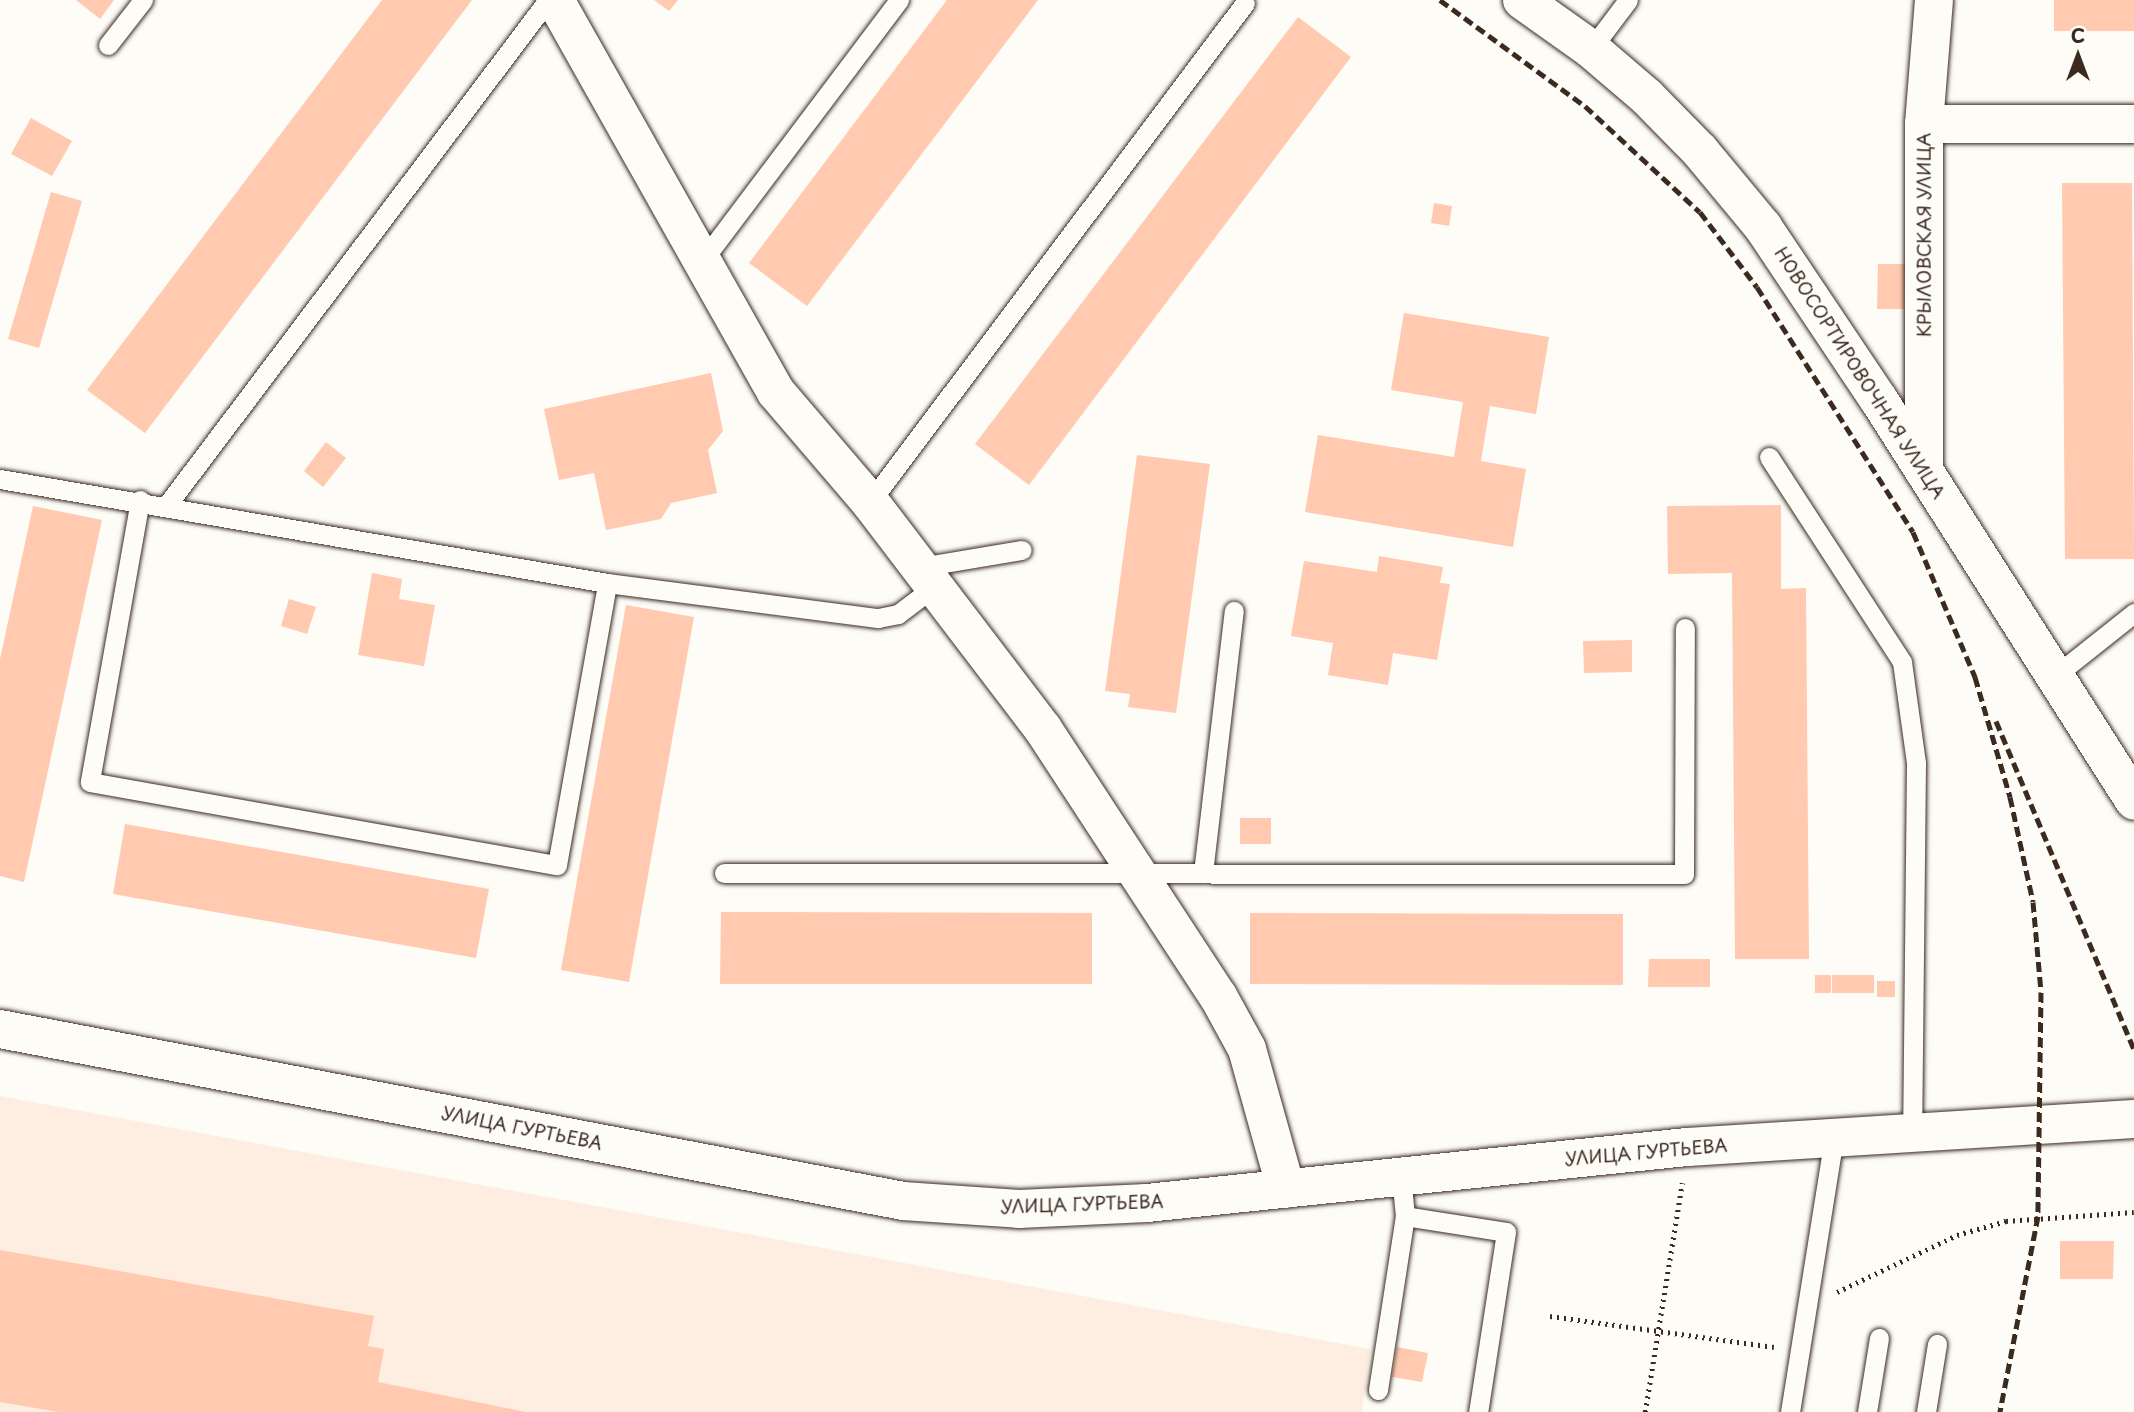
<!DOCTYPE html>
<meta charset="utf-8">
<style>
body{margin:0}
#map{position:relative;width:2134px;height:1412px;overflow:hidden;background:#fdfcf7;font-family:"Playpen Sans",sans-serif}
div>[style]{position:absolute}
.built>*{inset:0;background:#feede1}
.building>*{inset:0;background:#ffcaaf}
.path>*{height:4.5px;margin-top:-2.25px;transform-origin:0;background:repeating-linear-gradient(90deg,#3b2a1e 0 2px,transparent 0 7px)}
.roads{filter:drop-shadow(0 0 2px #3b2a1e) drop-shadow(0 0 2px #3b2a1e)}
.lane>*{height:19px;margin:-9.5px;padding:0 9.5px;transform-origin:9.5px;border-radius:9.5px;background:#fdfcf7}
.street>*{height:38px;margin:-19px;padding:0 19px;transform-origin:19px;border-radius:19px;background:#fdfcf7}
.secondary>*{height:38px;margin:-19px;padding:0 19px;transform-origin:19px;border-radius:19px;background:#fdfcf7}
.rail>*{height:5px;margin-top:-2.5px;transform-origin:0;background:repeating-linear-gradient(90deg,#3b2a1e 0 10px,transparent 0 15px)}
span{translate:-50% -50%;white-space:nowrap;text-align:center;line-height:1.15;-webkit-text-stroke:7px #fdfcf7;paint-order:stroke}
.street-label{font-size:18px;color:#3b2a1e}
.north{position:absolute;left:2043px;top:21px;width:70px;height:70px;-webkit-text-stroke:5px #fdfcf7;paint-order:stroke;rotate:0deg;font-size:19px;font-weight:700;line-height:28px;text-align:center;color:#3b2a1e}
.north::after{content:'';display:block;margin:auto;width:24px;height:32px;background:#3b2a1e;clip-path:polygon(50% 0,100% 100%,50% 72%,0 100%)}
</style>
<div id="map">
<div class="built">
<i style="clip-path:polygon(0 1096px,1370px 1349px,1362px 1412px,0 1412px)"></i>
</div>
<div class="building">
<i style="clip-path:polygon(76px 0,114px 0,100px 19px)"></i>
<i style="clip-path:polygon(382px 0,472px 0,145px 433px,87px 390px)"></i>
<i style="clip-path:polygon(654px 0,678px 0,669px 11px)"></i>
<i style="clip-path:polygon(947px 0,1038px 0,807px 306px,749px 263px)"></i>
<i style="clip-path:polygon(2054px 0,2134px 0,2134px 31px,2054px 31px)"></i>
<i style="clip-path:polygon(1298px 17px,1351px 57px,1029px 485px,975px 444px)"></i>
<i style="clip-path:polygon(31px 118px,72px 141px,52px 176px,11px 154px)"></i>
<i style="clip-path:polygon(2062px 183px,2132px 183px,2134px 559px,2065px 559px)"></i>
<i style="clip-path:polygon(51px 192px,82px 201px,39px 348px,8px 339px)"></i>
<i style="clip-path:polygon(1434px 203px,1452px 206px,1449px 226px,1431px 223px)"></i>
<i style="clip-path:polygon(1878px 264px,1905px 264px,1904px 309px,1877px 309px)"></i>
<i style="clip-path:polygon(1404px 313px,1549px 337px,1536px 414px,1490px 406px,1481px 461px,1526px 469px,1513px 547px,1305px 512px,1318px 435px,1454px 457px,1463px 402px,1391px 390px)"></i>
<i style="clip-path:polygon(711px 373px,723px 431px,708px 450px,717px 493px,671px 503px,661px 519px,606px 530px,594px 473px,559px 480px,544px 409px)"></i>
<i style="clip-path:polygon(326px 442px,346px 458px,323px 487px,304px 471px)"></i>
<i style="clip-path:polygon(1137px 455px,1210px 464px,1176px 713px,1128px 707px,1130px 694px,1105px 691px)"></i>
<i style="clip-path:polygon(1781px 505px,1781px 589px,1806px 588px,1809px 959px,1735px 959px,1732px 573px,1668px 574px,1667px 506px)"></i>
<i style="clip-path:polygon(33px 506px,102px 520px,24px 882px,0 876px,0 659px)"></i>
<i style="clip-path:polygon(1379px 556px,1443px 567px,1440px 583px,1450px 584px,1437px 660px,1393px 653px,1388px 685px,1328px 675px,1333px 643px,1291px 636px,1304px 561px,1377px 572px)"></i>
<i style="clip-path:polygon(372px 573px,402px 579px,399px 599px,435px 605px,424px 666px,358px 655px)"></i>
<i style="clip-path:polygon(289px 599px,316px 607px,307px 634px,281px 626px)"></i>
<i style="clip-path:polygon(626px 605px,694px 617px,629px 982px,561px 970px)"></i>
<i style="clip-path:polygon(1632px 640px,1632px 672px,1584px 673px,1583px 641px)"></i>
<i style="clip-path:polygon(1240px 818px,1271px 818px,1271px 844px,1240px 844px)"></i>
<i style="clip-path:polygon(125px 824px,489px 889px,476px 958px,113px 894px)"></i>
<i style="clip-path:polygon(721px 912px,1092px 913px,1092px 984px,720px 984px)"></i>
<i style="clip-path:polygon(1250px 913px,1623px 914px,1623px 985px,1250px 984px)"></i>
<i style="clip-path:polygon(1649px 959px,1710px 959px,1710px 987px,1648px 987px)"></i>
<i style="clip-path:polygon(1815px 975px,1831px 975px,1831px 993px,1815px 993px)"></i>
<i style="clip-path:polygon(1832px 975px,1874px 975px,1874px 993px,1832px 993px)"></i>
<i style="clip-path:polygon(1877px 981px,1895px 981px,1895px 997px,1877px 997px)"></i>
<i style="clip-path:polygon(2060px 1241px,2114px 1241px,2113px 1279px,2060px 1279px)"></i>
<i style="clip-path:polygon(0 1250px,374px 1316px,368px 1346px,384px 1349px,378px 1382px,526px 1412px,59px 1412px,0 1402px)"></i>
<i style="clip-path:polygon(1397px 1347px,1428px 1353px,1422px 1382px,1392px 1377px)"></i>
</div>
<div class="path">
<i style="left:1837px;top:1292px;width:133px;rotate:-25.4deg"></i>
<i style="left:1957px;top:1235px;width:51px;rotate:-15.9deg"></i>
<i style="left:2006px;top:1221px;width:128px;rotate:-4deg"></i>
<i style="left:1550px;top:1316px;width:226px;rotate:7.9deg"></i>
<i style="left:1645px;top:1412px;width:232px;rotate:-80.8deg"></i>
</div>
<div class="roads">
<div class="lane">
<i style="left:108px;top:45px;width:57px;rotate:-52.1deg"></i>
<i style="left:1591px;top:49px;width:61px;rotate:-52.9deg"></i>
<i style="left:700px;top:264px;width:331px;rotate:-53deg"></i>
<i style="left:1769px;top:457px;width:244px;rotate:57deg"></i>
<i style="left:1902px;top:662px;width:102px;rotate:82.1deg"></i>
<i style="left:1916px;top:763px;width:368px;rotate:90.6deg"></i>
<i style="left:0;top:479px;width:616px;rotate:9.72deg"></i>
<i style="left:607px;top:583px;width:273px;rotate:7.4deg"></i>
<i style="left:878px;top:618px;width:20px;rotate:-11deg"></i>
<i style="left:898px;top:614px;width:46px;rotate:-37.1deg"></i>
<i style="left:140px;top:500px;width:286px;rotate:100.1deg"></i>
<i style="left:90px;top:782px;width:474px;rotate:10.1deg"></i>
<i style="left:557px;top:865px;width:286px;rotate:-79.9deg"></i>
<i style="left:870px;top:502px;width:624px;rotate:-53.08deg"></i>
<i style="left:167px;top:505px;width:633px;rotate:-52.97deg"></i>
<i style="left:920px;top:567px;width:103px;rotate:-9.5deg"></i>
<i style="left:2056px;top:675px;width:100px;rotate:-38.5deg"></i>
<i style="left:724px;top:873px;width:960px;rotate:0.06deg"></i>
<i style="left:1684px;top:874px;width:246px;rotate:-89.8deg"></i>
<i style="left:1203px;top:873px;width:264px;rotate:-83.3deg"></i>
<i style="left:1405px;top:1216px;width:102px;rotate:9deg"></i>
<i style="left:1506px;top:1232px;width:182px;rotate:98.8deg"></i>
<i style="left:1378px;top:1390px;width:176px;rotate:-81.2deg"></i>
<i style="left:1405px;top:1216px;width:40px;rotate:-95.7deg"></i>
<i style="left:1790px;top:1412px;width:278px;rotate:-80.9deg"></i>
<i style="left:1867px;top:1412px;width:75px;rotate:-80.8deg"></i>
<i style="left:1926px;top:1412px;width:69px;rotate:-80.8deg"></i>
</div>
<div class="street">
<i style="left:555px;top:0;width:450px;rotate:60.6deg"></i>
<i style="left:776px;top:392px;width:145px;rotate:49.5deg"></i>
<i style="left:870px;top:502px;width:285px;rotate:52.7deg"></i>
<i style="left:1043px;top:729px;width:319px;rotate:56.8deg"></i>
<i style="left:1218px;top:996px;width:60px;rotate:61.3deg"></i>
<i style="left:1247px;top:1049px;width:145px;rotate:74.4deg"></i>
<i style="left:1522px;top:0;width:85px;rotate:35.4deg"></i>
<i style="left:1591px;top:49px;width:74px;rotate:40.6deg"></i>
<i style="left:1647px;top:97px;width:76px;rotate:45.5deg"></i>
<i style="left:1700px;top:151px;width:99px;rotate:50.3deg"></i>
<i style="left:1763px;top:227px;width:208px;rotate:56.2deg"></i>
<i style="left:1879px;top:400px;width:475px;rotate:57.5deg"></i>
<i style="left:1924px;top:124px;width:210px"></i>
<i style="left:1924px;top:471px;width:347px;rotate:-90deg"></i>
<i style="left:1924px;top:124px;width:124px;rotate:-85.4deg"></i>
</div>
<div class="secondary">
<i style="left:0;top:1029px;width:919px;rotate:10.78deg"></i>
<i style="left:903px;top:1201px;width:116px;rotate:3.9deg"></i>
<i style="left:1019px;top:1209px;width:128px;rotate:-2.7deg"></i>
<i style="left:1147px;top:1203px;width:543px;rotate:-5.92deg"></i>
<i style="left:1687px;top:1147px;width:448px;rotate:-3.6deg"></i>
</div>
</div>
<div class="rail">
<i style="left:1440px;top:0;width:180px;rotate:36.2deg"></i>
<i style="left:1585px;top:106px;width:156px;rotate:42.7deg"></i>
<i style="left:1700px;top:212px;width:94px;rotate:52.8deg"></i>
<i style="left:1757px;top:287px;width:290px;rotate:57.5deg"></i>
<i style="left:1913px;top:532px;width:158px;rotate:66.8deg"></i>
<i style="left:1975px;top:677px;width:125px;rotate:73.7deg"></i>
<i style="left:2010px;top:797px;width:107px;rotate:77.6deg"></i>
<i style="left:2033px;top:902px;width:90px;rotate:84.9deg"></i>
<i style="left:2041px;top:992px;width:224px;rotate:90.8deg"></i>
<i style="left:2038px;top:1216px;width:200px;rotate:101deg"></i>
<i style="left:1996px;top:721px;width:356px;rotate:67.2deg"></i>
</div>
<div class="street-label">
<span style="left:1924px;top:235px;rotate:-90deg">КРЫЛОВСКАЯ УЛИЦА</span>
<span style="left:1860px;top:373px;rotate:57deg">НОВОСОРТИРОВОЧНАЯ УЛИЦА</span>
<span style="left:522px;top:1128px;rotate:11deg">УЛИЦА ГУРТЬЕВА</span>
<span style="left:1646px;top:1152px;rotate:-5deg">УЛИЦА ГУРТЬЕВА</span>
<span style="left:1082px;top:1204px;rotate:-2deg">УЛИЦА ГУРТЬЕВА</span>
</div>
<div class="north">С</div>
</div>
